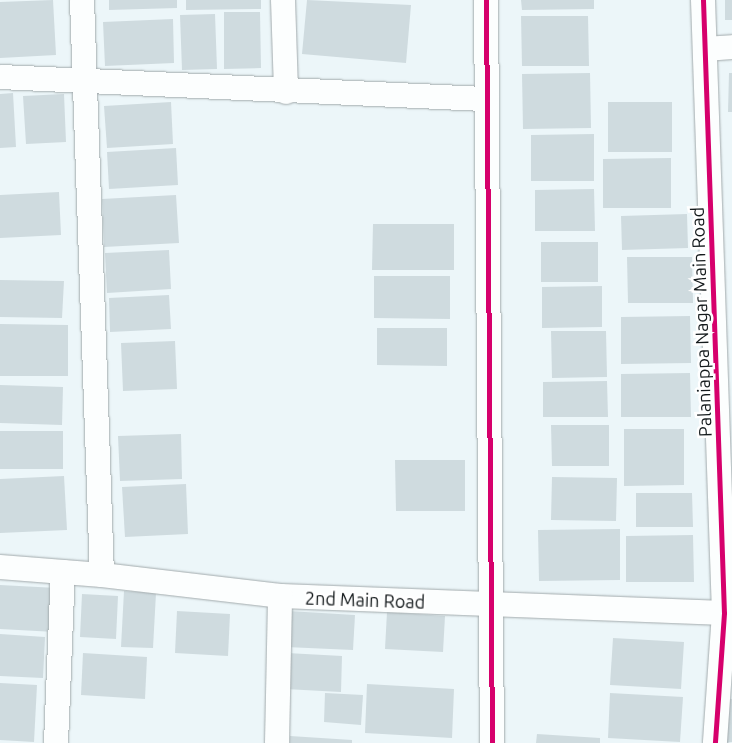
<!DOCTYPE html>
<style>
body{margin:0}
#map{position:relative;width:732px;height:743px;overflow:hidden;background:#ecf6f9;font-family:Ubuntu,sans-serif}
div>[style]{position:absolute}
.building>*{inset:0;background:#cfdbdf}
.roads{filter:drop-shadow(0 0 1px #a2aaac) drop-shadow(0 0 1px #a2aaac)}
.minor>*{height:24px;margin:-12px;padding:0 12px;transform-origin:12px;border-radius:12px;background:#fcfefe}
.cycleway>*{height:5px;margin:-2.5px;padding:0 2.5px;transform-origin:2.5px;border-radius:2.5px;background:#d6006c}
span{translate:-50% -50%;white-space:nowrap;text-align:center;line-height:1.15;-webkit-text-stroke:5px #fff;paint-order:stroke}
.street-label{font-size:18px;color:#151b1d}
</style>
<div id="map">
<div class="building">
<i style="clip-path:polygon(53px 0,56px 55px,0 58px,0 2px)"></i>
<i style="clip-path:polygon(109px 0,177px 0,177px 8px,109px 10px)"></i>
<i style="clip-path:polygon(186px 0,261px 0,261px 9px,186px 10px)"></i>
<i style="clip-path:polygon(307px 0,411px 5px,406px 63px,302px 54px)"></i>
<i style="clip-path:polygon(521px 0,594px 0,594px 9px,522px 10px)"></i>
<i style="clip-path:polygon(725px 0,732px 0,732px 20px,725px 20px)"></i>
<i style="clip-path:polygon(224px 12px,260px 12px,261px 68px,224px 69px)"></i>
<i style="clip-path:polygon(215px 14px,217px 69px,182px 70px,180px 15px)"></i>
<i style="clip-path:polygon(521px 16px,588px 16px,589px 66px,522px 66px)"></i>
<i style="clip-path:polygon(173px 19px,174px 63px,105px 66px,103px 22px)"></i>
<i style="clip-path:polygon(590px 73px,591px 128px,523px 129px,522px 74px)"></i>
<i style="clip-path:polygon(729px 73px,732px 73px,732px 112px,728px 112px)"></i>
<i style="clip-path:polygon(13px 93px,16px 147px,0 148px,0 94px)"></i>
<i style="clip-path:polygon(64px 94px,66px 142px,26px 144px,23px 96px)"></i>
<i style="clip-path:polygon(171px 102px,173px 144px,107px 148px,104px 106px)"></i>
<i style="clip-path:polygon(608px 102px,672px 102px,672px 152px,608px 152px)"></i>
<i style="clip-path:polygon(594px 134px,594px 181px,531px 181px,531px 135px)"></i>
<i style="clip-path:polygon(176px 148px,178px 185px,109px 189px,107px 152px)"></i>
<i style="clip-path:polygon(671px 158px,671px 208px,603px 208px,603px 159px)"></i>
<i style="clip-path:polygon(594px 189px,595px 231px,535px 231px,535px 190px)"></i>
<i style="clip-path:polygon(59px 192px,61px 235px,0 238px,0 195px)"></i>
<i style="clip-path:polygon(176px 195px,179px 243px,104px 247px,102px 199px)"></i>
<i style="clip-path:polygon(687px 214px,688px 248px,622px 250px,621px 216px)"></i>
<i style="clip-path:polygon(373px 224px,454px 224px,454px 270px,372px 270px)"></i>
<i style="clip-path:polygon(541px 242px,598px 242px,598px 282px,541px 282px)"></i>
<i style="clip-path:polygon(169px 250px,171px 289px,107px 293px,105px 253px)"></i>
<i style="clip-path:polygon(627px 257px,692px 257px,693px 303px,628px 303px)"></i>
<i style="clip-path:polygon(374px 276px,450px 276px,450px 319px,374px 318px)"></i>
<i style="clip-path:polygon(0 280px,64px 281px,62px 318px,0 317px)"></i>
<i style="clip-path:polygon(602px 286px,602px 327px,542px 328px,542px 287px)"></i>
<i style="clip-path:polygon(169px 295px,171px 329px,110px 332px,109px 298px)"></i>
<i style="clip-path:polygon(690px 316px,691px 363px,621px 364px,621px 317px)"></i>
<i style="clip-path:polygon(0 324px,68px 325px,68px 376px,0 376px)"></i>
<i style="clip-path:polygon(377px 328px,447px 328px,447px 366px,377px 365px)"></i>
<i style="clip-path:polygon(551px 331px,606px 331px,607px 377px,552px 378px)"></i>
<i style="clip-path:polygon(175px 341px,177px 389px,123px 391px,121px 343px)"></i>
<i style="clip-path:polygon(690px 373px,691px 417px,621px 417px,621px 374px)"></i>
<i style="clip-path:polygon(607px 381px,608px 417px,543px 417px,543px 382px)"></i>
<i style="clip-path:polygon(0 385px,63px 387px,62px 425px,0 423px)"></i>
<i style="clip-path:polygon(551px 425px,609px 425px,609px 466px,552px 466px)"></i>
<i style="clip-path:polygon(624px 429px,684px 429px,684px 485px,624px 486px)"></i>
<i style="clip-path:polygon(0 431px,63px 431px,63px 469px,0 469px)"></i>
<i style="clip-path:polygon(181px 434px,182px 479px,120px 481px,118px 436px)"></i>
<i style="clip-path:polygon(395px 460px,465px 460px,465px 511px,396px 511px)"></i>
<i style="clip-path:polygon(64px 476px,67px 530px,0 533px,0 479px)"></i>
<i style="clip-path:polygon(552px 477px,617px 478px,616px 521px,551px 520px)"></i>
<i style="clip-path:polygon(186px 484px,188px 534px,125px 537px,122px 487px)"></i>
<i style="clip-path:polygon(636px 493px,692px 493px,693px 527px,636px 527px)"></i>
<i style="clip-path:polygon(620px 529px,620px 580px,539px 581px,538px 530px)"></i>
<i style="clip-path:polygon(693px 535px,694px 582px,626px 582px,626px 536px)"></i>
<i style="clip-path:polygon(0 585px,57px 588px,55px 632px,0 629px)"></i>
<i style="clip-path:polygon(124px 591px,156px 593px,153px 648px,121px 647px)"></i>
<i style="clip-path:polygon(82px 594px,118px 596px,116px 639px,80px 637px)"></i>
<i style="clip-path:polygon(177px 611px,230px 614px,228px 656px,175px 653px)"></i>
<i style="clip-path:polygon(288px 611px,355px 615px,353px 650px,286px 647px)"></i>
<i style="clip-path:polygon(387px 612px,445px 616px,443px 652px,385px 649px)"></i>
<i style="clip-path:polygon(0 634px,45px 637px,43px 678px,0 676px)"></i>
<i style="clip-path:polygon(613px 638px,684px 642px,681px 689px,610px 685px)"></i>
<i style="clip-path:polygon(83px 653px,147px 657px,145px 699px,81px 695px)"></i>
<i style="clip-path:polygon(287px 653px,342px 656px,341px 692px,285px 689px)"></i>
<i style="clip-path:polygon(0 683px,37px 685px,34px 742px,0 740px)"></i>
<i style="clip-path:polygon(367px 684px,454px 689px,452px 738px,365px 733px)"></i>
<i style="clip-path:polygon(325px 693px,363px 695px,361px 725px,324px 722px)"></i>
<i style="clip-path:polygon(610px 693px,683px 697px,680px 742px,608px 738px)"></i>
<i style="clip-path:polygon(720px 699px,732px 699px,732px 742px,722px 743px)"></i>
<i style="clip-path:polygon(537px 734px,600px 738px,600px 743px,536px 743px)"></i>
<i style="clip-path:polygon(290px 736px,352px 740px,352px 743px,290px 743px)"></i>
</div>
<div class="roads">
<div class="minor">
<i style="left:82px;top:0;width:575px;rotate:88.01deg"></i>
<i style="left:283px;top:0;width:92px;rotate:88.1deg"></i>
<i style="left:486px;top:0;width:743px;rotate:89.54deg"></i>
<i style="left:703px;top:0;width:613px;rotate:88.04deg"></i>
<i style="left:724px;top:613px;width:130px;rotate:94deg"></i>
<i style="left:705px;top:49px;width:27px;rotate:-4deg"></i>
<i style="left:0;top:77px;width:487px;rotate:2.6deg"></i>
<i style="left:0;top:567px;width:102px;rotate:4.5deg"></i>
<i style="left:102px;top:575px;width:179px;rotate:6.7deg"></i>
<i style="left:280px;top:596px;width:452px;rotate:2.2deg"></i>
<i style="left:56px;top:743px;width:171px;rotate:-87.7deg"></i>
<i style="left:277px;top:743px;width:147px;rotate:-88.8deg"></i>
</div>
</div>
<div class="cycleway">
<i style="left:486px;top:0;width:743px;rotate:89.54deg"></i>
<i style="left:703px;top:0;width:613px;rotate:88.04deg"></i>
<i style="left:724px;top:613px;width:130px;rotate:94deg"></i>
</div>
<div class="street-label">
<span style="left:701px;top:322px;rotate:-92deg">Palaniappa Nagar Main Road</span>
<span style="left:365px;top:600px;rotate:2deg">2nd Main Road</span>
</div>
</div>
